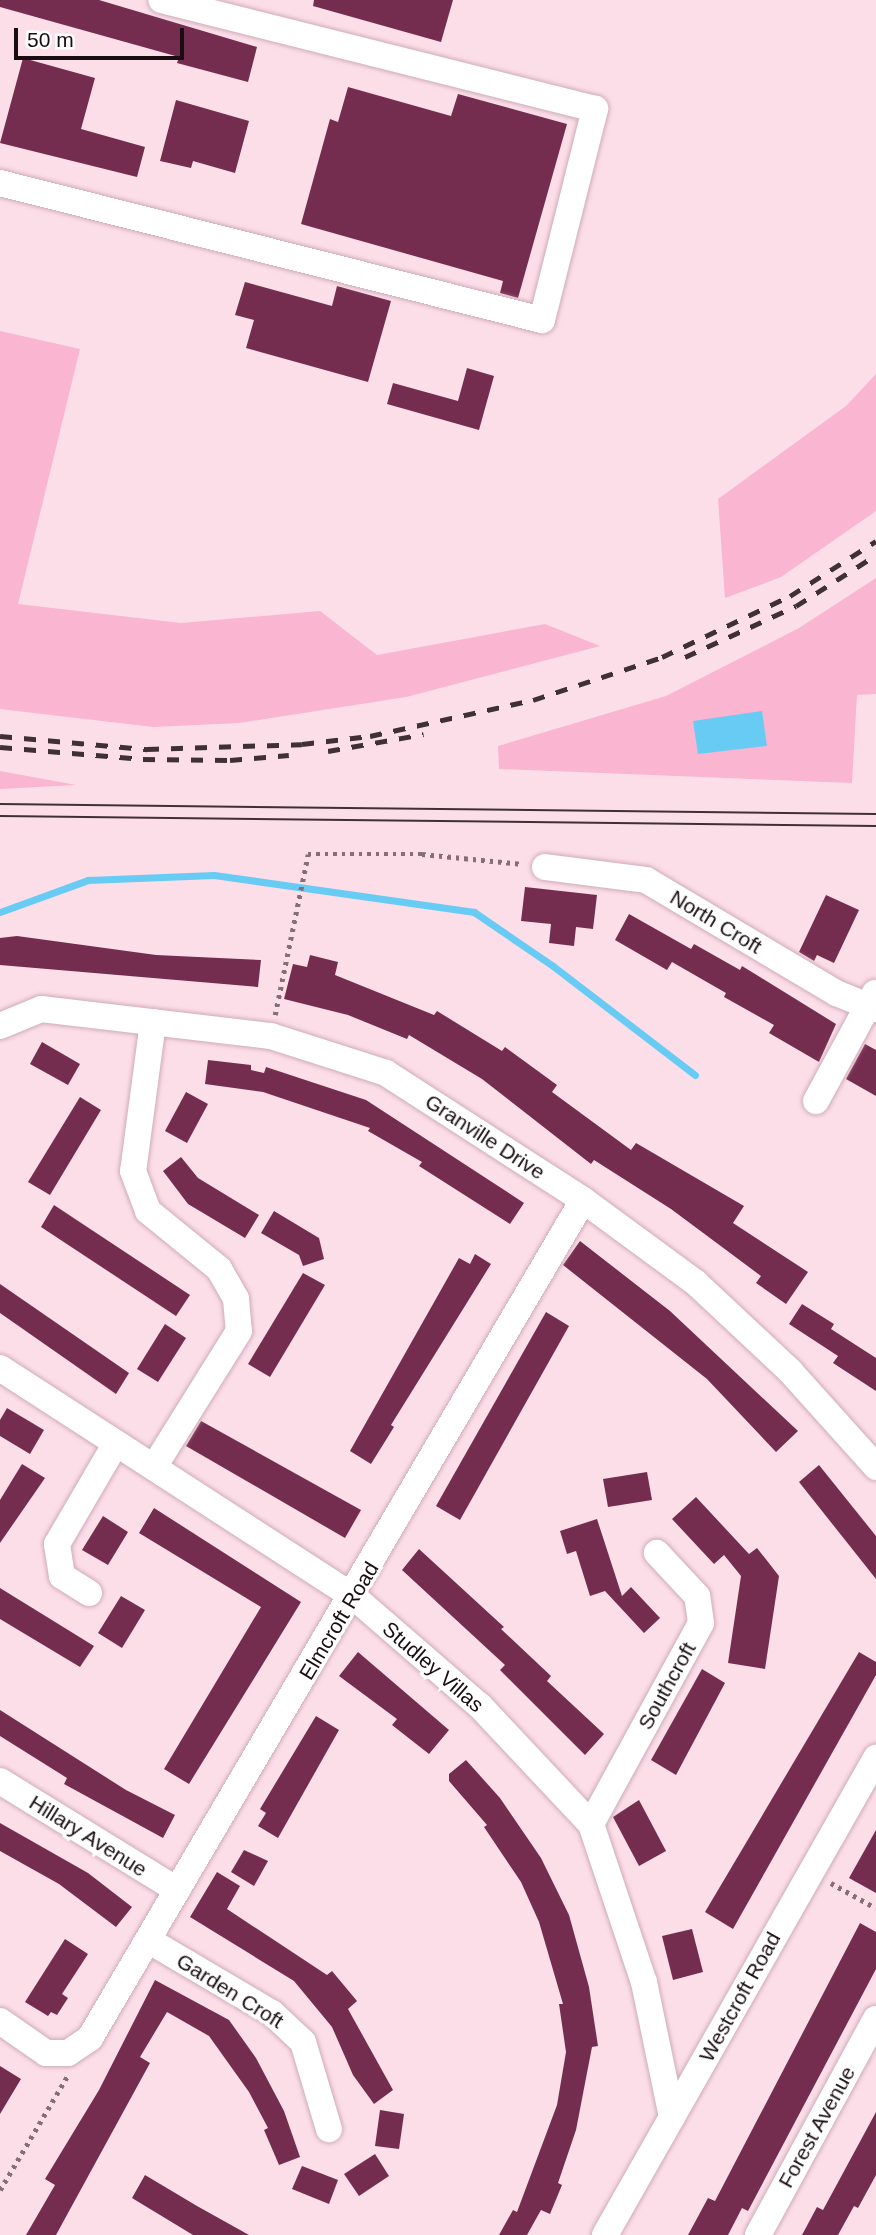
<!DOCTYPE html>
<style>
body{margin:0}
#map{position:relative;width:876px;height:2235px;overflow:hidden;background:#fcdee9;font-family:Arial,sans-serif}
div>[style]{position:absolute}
.green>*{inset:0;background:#fab5d1}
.water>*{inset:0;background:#68cbf3}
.stream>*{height:7px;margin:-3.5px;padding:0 3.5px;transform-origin:3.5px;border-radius:3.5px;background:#68cbf3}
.building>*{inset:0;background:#752d4f}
.path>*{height:4.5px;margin-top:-2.25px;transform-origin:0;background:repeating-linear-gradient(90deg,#846f77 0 3.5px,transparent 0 8.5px)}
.roads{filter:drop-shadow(0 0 2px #cfabb9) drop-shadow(0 0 2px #cfabb9)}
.minor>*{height:26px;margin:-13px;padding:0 13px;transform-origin:13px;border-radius:13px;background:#fff}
.tram>*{height:2px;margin:-1px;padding:0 1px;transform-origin:1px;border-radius:1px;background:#3f3036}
.rail>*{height:5px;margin-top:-2.5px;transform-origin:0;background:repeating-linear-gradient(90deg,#3f3036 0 12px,transparent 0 24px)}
span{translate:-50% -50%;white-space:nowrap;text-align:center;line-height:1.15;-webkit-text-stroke:7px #fff;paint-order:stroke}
.street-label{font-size:21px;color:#190d12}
.scale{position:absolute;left:14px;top:28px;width:170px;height:32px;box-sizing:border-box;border:4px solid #190d12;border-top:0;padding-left:9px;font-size:21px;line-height:24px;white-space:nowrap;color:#190d12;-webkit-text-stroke:5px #fff;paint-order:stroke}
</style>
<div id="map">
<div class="green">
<i style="clip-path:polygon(0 331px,80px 349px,18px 604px,181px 623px,320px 611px,377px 655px,545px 624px,600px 646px,406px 697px,239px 723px,153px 727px,0 709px)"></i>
<i style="clip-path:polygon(876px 374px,876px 511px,781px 577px,725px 598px,718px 499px,846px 406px)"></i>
<i style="clip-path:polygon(876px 578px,876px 694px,857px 695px,852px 783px,499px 769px,498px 746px,666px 696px,799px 628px)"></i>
<i style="clip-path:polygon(0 771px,76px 785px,0 789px)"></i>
</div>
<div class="water">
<i style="clip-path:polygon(762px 711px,767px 746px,698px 754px,693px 721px)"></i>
</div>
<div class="stream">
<i style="left:0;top:912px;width:94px;rotate:-20deg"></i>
<i style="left:88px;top:880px;width:126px;rotate:-2.3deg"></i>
<i style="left:214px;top:875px;width:263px;rotate:8.1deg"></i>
<i style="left:474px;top:912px;width:96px;rotate:34.4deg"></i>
<i style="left:553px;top:966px;width:179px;rotate:37.5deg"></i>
</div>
<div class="building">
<i style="clip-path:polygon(0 0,99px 0,257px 47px,248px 82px,177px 63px,179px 57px,0 7px)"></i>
<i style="clip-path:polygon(314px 0,453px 0,441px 42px,313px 6px)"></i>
<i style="clip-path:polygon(23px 58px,95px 78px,81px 129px,145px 147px,137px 177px,0 143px)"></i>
<i style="clip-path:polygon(348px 87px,451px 116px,458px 94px,567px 124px,518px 298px,500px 293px,503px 281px,301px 224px,330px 119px,338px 122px)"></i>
<i style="clip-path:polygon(176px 100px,249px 121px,235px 173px,193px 161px,191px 168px,160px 161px)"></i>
<i style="clip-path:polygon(245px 282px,332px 306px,337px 286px,391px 301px,368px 382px,246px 348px,254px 320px,235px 315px)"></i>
<i style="clip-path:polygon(467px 368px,494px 376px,479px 430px,387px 404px,393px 383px,458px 401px)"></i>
<i style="clip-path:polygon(525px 887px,597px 895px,593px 929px,576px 927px,574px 946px,549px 943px,551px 924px,521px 921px)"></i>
<i style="clip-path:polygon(826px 895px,859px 910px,834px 963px,817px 955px,814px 961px,799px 952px)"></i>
<i style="clip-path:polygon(629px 914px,691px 949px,694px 944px,740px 970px,742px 966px,836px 1024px,819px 1062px,769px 1033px,774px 1025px,724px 997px,726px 993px,672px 962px,667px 970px,615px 940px)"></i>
<i style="clip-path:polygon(17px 936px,156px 955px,261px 960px,258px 987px,0 965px,0 938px)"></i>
<i style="clip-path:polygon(310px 955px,338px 962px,335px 975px,434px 1015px,437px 1011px,502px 1051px,505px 1047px,557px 1085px,552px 1092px,631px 1150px,636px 1143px,744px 1206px,733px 1223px,808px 1272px,786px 1304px,756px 1283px,761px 1276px,671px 1209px,594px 1160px,591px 1164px,482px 1079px,409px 1035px,407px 1039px,348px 1015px,284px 999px,293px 964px,307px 967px)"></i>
<i style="clip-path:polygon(42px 1042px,80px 1064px,68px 1085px,30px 1064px)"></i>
<i style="clip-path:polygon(865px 1044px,876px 1050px,876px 1096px,846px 1079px)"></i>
<i style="clip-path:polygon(208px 1060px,251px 1065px,251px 1070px,264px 1073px,266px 1067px,366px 1100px,524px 1203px,510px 1224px,419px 1166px,422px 1162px,368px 1131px,370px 1128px,263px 1092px,205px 1084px)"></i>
<i style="clip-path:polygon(186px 1092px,208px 1104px,187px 1143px,165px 1131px)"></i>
<i style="clip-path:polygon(80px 1097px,101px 1110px,50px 1195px,28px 1182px)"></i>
<i style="clip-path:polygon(181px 1157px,198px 1178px,259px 1215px,245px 1238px,188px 1204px,163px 1171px)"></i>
<i style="clip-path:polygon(54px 1205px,190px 1295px,176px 1316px,41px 1227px)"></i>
<i style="clip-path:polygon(274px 1211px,319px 1238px,324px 1259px,303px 1266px,299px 1255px,261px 1233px)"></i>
<i style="clip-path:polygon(580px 1241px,670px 1311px,798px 1431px,776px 1452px,707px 1379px,563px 1265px)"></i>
<i style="clip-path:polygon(475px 1254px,491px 1264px,391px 1425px,394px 1427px,371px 1464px,350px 1451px,459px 1258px,470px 1264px)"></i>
<i style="clip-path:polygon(303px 1273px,325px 1285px,270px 1377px,248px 1364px)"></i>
<i style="clip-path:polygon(0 1284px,129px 1373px,116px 1394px,0 1313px)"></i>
<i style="clip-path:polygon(802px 1304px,834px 1324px,831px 1329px,876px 1358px,876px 1391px,833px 1363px,838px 1356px,789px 1324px)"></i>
<i style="clip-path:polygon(546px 1312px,569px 1326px,460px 1520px,436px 1506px)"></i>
<i style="clip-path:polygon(165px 1324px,186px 1338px,158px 1382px,137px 1369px)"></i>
<i style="clip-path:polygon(7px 1408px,44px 1430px,30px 1454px,0 1436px,0 1420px)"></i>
<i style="clip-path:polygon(201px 1421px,361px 1510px,345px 1538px,186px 1446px)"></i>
<i style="clip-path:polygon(22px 1464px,45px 1478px,0 1543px,0 1500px)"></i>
<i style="clip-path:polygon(819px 1465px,876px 1536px,876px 1579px,799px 1482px)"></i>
<i style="clip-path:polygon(647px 1472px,652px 1500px,608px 1507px,603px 1479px)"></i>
<i style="clip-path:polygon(696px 1497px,749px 1554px,757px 1548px,779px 1576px,765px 1669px,728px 1663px,741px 1576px,724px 1555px,714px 1564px,672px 1519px)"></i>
<i style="clip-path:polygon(154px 1508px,301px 1602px,189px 1784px,164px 1769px,261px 1607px,139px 1533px)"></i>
<i style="clip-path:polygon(103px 1516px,128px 1532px,108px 1565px,82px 1550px)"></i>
<i style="clip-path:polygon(597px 1519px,622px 1596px,631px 1587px,660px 1618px,644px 1633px,605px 1591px,590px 1596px,576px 1551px,567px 1554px,560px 1531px)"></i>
<i style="clip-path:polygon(419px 1549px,504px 1627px,501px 1629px,551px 1676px,547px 1681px,604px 1734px,585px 1755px,500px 1670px,505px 1665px,402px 1570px)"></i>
<i style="clip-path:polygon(0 1588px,94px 1646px,80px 1667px,0 1619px)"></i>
<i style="clip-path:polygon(121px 1596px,145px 1610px,122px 1648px,98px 1633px)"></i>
<i style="clip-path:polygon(358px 1652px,449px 1730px,429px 1754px,392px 1725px,397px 1719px,339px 1676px)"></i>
<i style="clip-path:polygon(859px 1652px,876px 1662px,876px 1675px,733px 1929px,705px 1912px)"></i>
<i style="clip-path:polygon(702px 1669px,725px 1683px,676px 1775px,651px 1760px)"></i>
<i style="clip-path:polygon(0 1710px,126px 1790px,175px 1815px,163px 1838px,64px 1784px,67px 1778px,0 1736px)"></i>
<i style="clip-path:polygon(316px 1716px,339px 1730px,278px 1838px,258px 1826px,266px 1813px,260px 1809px)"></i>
<i style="clip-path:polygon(466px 1760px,500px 1798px,541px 1858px,569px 1915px,589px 1987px,598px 2046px,592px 2047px,576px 2130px,558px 2183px,562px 2185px,550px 2214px,541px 2210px,527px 2235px,499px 2235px,513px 2210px,517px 2212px,557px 2105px,566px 2052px,559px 2004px,563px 2004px,539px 1922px,521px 1882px,484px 1827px,487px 1825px,449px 1781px,449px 1774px)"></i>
<i style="clip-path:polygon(639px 1800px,666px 1851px,639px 1866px,613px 1817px)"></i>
<i style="clip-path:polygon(0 1823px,88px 1873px,132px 1907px,116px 1927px,59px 1884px,0 1851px)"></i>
<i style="clip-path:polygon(876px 1830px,876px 1893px,849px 1878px)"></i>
<i style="clip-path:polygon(244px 1850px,268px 1861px,254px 1886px,231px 1872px)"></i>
<i style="clip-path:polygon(217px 1872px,240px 1886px,227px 1909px,327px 1975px,332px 1971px,357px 2001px,348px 2009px,393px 2090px,374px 2104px,353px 2075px,332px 2027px,294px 1981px,190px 1917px)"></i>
<i style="clip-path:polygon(860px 1923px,876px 1932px,876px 1969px,748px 2211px,742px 2208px,728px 2235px,688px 2235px,708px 2198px,715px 2201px)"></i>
<i style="clip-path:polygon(692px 1929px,703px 1972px,673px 1980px,662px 1936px)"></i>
<i style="clip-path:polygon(65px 1939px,88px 1954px,62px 1994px,68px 1998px,57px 2015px,51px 2012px,48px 2016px,25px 2002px)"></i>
<i style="clip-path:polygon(155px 1980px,229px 2020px,256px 2058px,284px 2111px,300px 2157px,279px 2165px,264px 2130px,268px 2128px,249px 2092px,209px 2036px,167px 2012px,140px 2057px,150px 2063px,56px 2235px,26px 2235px,55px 2185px,45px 2179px,99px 2090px)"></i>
<i style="clip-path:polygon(0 2066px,21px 2079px,0 2114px)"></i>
<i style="clip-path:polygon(380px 2110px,404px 2114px,399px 2149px,375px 2146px)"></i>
<i style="clip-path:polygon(876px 2112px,876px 2175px,858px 2208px,854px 2206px,838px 2235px,802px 2235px,817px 2207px,823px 2210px)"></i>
<i style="clip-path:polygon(375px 2154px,389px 2176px,359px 2196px,344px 2174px)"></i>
<i style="clip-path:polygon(302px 2166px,338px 2180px,329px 2204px,292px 2189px)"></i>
<i style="clip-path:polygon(145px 2175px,197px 2206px,249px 2235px,193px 2235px,132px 2198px)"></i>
</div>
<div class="path">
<i style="left:275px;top:1015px;width:164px;rotate:-78.4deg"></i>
<i style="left:308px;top:854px;width:114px"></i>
<i style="left:422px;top:854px;width:101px;rotate:5.7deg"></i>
<i style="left:831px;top:1883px;width:51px;rotate:29.1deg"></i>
<i style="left:0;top:2190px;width:134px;rotate:-59.4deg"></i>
</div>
<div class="roads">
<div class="minor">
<i style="left:0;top:183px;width:559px;rotate:14.19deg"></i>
<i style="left:542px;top:320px;width:218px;rotate:-75.9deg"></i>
<i style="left:595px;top:109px;width:447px;rotate:-165.9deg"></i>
<i style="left:545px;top:867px;width:102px;rotate:7.3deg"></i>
<i style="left:646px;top:880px;width:221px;rotate:30.7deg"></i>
<i style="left:836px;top:993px;width:43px;rotate:21.8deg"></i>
<i style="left:153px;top:1022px;width:150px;rotate:97.6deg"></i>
<i style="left:133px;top:1171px;width:43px;rotate:69.4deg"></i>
<i style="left:148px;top:1211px;width:92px;rotate:39.2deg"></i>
<i style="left:219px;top:1269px;width:34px;rotate:60deg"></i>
<i style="left:236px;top:1299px;width:32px;rotate:85deg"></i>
<i style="left:239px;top:1331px;width:160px;rotate:122deg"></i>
<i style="left:0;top:1026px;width:44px;rotate:-22.5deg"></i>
<i style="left:41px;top:1009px;width:232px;rotate:6.7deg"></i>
<i style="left:271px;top:1036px;width:121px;rotate:17.8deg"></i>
<i style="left:386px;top:1073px;width:234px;rotate:32.8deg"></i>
<i style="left:583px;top:1200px;width:140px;rotate:36.3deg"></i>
<i style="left:696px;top:1283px;width:129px;rotate:43.1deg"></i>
<i style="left:790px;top:1371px;width:129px;rotate:48.1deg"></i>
<i style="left:816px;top:1101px;width:123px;rotate:-61.4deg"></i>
<i style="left:0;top:1368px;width:422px;rotate:32.9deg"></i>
<i style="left:354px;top:1597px;width:167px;rotate:40.9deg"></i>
<i style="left:480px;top:1706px;width:162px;rotate:46.8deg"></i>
<i style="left:591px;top:1824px;width:167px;rotate:71.5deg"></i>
<i style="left:644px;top:1982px;width:138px;rotate:78.3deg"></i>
<i style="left:89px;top:1593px;width:32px;rotate:-148deg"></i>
<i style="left:62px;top:1576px;width:32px;rotate:-99deg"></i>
<i style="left:57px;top:1544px;width:117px;rotate:-59.7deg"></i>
<i style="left:0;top:1781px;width:208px;rotate:31.6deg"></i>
<i style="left:591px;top:1824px;width:229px;rotate:-61.3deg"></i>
<i style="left:701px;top:1623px;width:27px;rotate:-98deg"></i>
<i style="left:697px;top:1596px;width:59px;rotate:-132.9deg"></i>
<i style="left:148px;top:1940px;width:144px;rotate:30.5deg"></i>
<i style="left:272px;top:2013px;width:42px;rotate:43.1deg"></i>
<i style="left:303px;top:2042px;width:91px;rotate:73.4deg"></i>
<i style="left:0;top:2021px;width:56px;rotate:34.8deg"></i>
<i style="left:46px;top:2053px;width:22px"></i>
<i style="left:68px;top:2053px;width:27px;rotate:-34deg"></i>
<i style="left:90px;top:2038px;width:972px;rotate:-59.53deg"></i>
<i style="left:605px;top:2235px;width:549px;rotate:-60.4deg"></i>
<i style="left:758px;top:2235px;width:246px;rotate:-61.4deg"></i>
</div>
</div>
<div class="tram">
<i style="left:0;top:804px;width:876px;rotate:0.65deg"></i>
<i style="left:0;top:816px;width:876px;rotate:0.65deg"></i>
</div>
<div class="rail">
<i style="left:685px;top:657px;width:122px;rotate:-24.7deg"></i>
<i style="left:796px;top:606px;width:95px;rotate:-32.5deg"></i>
<i style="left:0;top:736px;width:148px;rotate:5.1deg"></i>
<i style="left:147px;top:749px;width:155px;rotate:-1.8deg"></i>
<i style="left:302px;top:744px;width:68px;rotate:-6.7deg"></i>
<i style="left:370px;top:736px;width:167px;rotate:-12.5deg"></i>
<i style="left:533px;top:700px;width:136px;rotate:-18.4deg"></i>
<i style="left:662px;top:657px;width:142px;rotate:-25.5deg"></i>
<i style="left:790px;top:596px;width:102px;rotate:-32.6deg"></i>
<i style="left:0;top:747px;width:144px;rotate:4.8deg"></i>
<i style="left:143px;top:759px;width:87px;rotate:0.7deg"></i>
<i style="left:230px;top:760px;width:59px;rotate:-4.8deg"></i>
<i style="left:328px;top:751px;width:97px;rotate:-10deg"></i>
</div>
<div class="street-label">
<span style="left:716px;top:922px;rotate:31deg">North Croft</span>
<span style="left:485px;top:1137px;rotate:33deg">Granville Drive</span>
<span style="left:339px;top:1621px;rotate:-59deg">Elmcroft Road</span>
<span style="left:433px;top:1667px;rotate:41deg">Studley Villas</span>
<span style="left:667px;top:1686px;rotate:-61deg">Southcroft</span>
<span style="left:88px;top:1836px;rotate:32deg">Hillary Avenue</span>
<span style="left:230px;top:1991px;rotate:32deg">Garden Croft</span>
<span style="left:740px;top:1997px;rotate:-61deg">Westcroft Road</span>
<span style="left:817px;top:2127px;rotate:-61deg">Forest Avenue</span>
</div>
<div class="scale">50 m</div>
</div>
